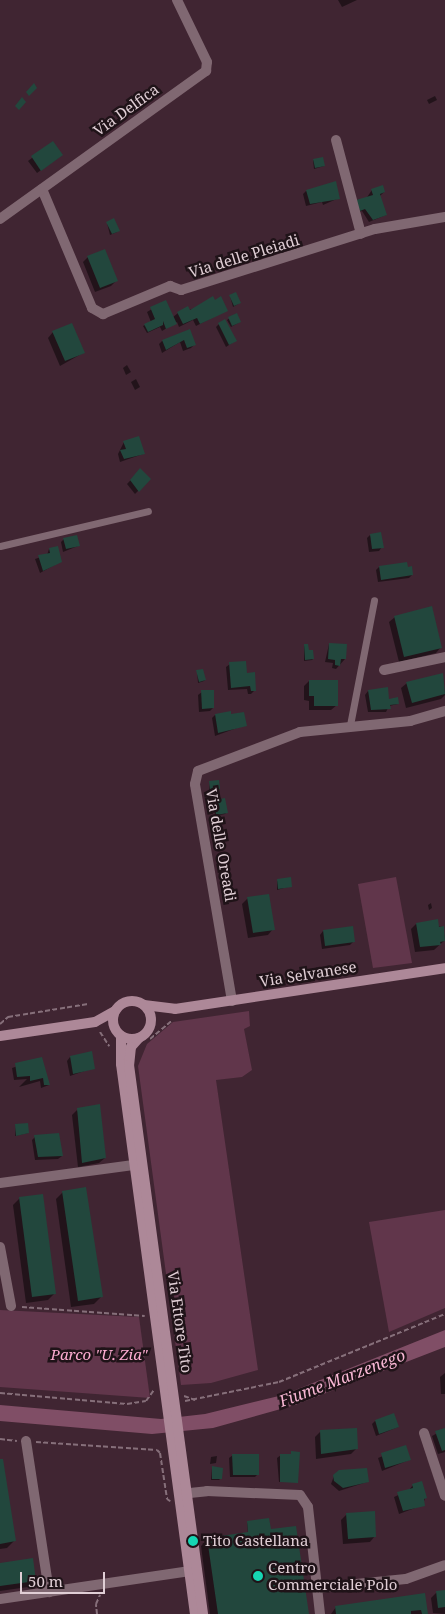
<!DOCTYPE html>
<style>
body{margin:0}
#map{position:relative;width:445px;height:1614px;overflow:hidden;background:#402532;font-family:"Noto Serif",serif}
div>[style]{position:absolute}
.green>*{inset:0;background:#61364b}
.water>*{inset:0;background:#804e66}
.shadow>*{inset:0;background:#0007}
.building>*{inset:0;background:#22473d}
.path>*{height:2px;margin-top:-1px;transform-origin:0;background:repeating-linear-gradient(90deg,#866f7a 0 5px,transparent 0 7.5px)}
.lane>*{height:7px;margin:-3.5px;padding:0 3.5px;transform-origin:3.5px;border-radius:3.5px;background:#806872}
.street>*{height:10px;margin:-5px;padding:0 5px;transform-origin:5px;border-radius:5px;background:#806872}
.secondary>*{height:10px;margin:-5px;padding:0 5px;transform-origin:5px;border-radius:5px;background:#ad8898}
.secondary>.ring{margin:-5px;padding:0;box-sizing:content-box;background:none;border:10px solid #ad8898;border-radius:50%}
.dots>*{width:14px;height:14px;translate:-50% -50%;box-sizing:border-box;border:2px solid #1f1318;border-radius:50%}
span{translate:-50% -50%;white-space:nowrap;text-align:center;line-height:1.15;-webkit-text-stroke:5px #1f1318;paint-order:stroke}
.street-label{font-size:15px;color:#e0ced5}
.park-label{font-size:15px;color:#fdacd1;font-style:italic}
.poi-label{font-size:15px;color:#e0ced5}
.left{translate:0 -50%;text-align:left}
.water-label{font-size:16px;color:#f8b7d4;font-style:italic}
.scale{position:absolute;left:20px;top:1572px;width:85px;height:22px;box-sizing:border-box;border:2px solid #e0ced5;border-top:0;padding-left:6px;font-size:15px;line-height:18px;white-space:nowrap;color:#e0ced5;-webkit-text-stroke:4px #1f1318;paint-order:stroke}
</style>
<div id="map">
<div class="green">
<i style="clip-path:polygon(396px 877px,412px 963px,373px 968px,358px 884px)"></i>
<i style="clip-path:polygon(249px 1011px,250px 1026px,244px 1029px,252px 1070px,242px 1077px,216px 1080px,258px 1370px,211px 1383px,181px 1385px,138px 1066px,147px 1044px,173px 1022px)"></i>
<i style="clip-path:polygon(445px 1210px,445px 1308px,389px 1332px,369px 1222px)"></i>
<i style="clip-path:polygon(0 1310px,139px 1317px,150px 1398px,0 1387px)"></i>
</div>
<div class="water">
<i style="clip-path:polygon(445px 1330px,445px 1347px,295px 1405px,213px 1428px,152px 1434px,0 1421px,0 1405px,161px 1419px,205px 1414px,283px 1395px)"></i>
</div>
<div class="shadow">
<i style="clip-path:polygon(338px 0,357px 0,342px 7px)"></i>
<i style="clip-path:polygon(435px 96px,437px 100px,429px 104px,427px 100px)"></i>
<i style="clip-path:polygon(53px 142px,58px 158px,37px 173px,28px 161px)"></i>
<i style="clip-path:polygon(313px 160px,324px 166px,314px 169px)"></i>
<i style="clip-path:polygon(372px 190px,384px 192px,380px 196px,386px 215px,369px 222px,362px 211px,356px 213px)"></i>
<i style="clip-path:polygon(306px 191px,339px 198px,323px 205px,322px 202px,306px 206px,303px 194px)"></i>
<i style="clip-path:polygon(107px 223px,117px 232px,110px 235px)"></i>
<i style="clip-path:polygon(88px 257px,116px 281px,111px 286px,95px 292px,83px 262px)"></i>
<i style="clip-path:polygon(230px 296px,238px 304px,233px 307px)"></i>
<i style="clip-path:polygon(165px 301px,173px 317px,178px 313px,203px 306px,227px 310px,196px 326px,193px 320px,179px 327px,177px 322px,162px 331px,160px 327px,147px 333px,143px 326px,151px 322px,147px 312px)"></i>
<i style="clip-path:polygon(236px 314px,238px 323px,231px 327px,227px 320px)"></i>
<i style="clip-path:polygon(219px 324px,235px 341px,226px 347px,216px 327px)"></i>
<i style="clip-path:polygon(189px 330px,195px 344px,191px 348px,183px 351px,180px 342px,162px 353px,159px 344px,162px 341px)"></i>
<i style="clip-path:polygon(53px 332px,83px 353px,60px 366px,48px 338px)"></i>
<i style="clip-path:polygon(127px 365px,131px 372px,126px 375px,123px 368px)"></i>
<i style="clip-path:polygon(136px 379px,140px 387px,135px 390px,131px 382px)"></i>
<i style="clip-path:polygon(124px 442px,143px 454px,120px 462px,118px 454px)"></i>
<i style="clip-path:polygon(140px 470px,150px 479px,135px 494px,127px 484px)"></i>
<i style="clip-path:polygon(370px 535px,382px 547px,379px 551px,369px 552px,367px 538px)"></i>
<i style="clip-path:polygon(64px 539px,78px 546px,63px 552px,61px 542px)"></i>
<i style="clip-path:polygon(49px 549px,60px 562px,40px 573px,35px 559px,47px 555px)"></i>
<i style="clip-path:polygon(379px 567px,412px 575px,409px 578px,378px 582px,376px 570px)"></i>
<i style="clip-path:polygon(395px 617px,441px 647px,436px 653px,399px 662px,389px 622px)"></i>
<i style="clip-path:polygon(329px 644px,345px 659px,336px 669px,332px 668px,333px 663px,325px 662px)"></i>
<i style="clip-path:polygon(304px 645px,313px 659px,312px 660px,304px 661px)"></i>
<i style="clip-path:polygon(230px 664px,246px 674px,255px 690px,251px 694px,248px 694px,247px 689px,228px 690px,226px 667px)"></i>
<i style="clip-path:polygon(197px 671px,205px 680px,204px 681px,198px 683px)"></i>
<i style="clip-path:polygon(442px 674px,445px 695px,441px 699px,406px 708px,401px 688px,407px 683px)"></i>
<i style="clip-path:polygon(309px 681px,337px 705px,331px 710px,309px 710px,309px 701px,304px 700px,304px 686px)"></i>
<i style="clip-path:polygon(368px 691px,388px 700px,398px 704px,389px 706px,386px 712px,368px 712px,365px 695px)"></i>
<i style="clip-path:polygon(202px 692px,213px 708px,210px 711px,199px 712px,198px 695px)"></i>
<i style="clip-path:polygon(215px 715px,230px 715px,245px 725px,215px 736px,212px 718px)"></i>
<i style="clip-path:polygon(210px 782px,219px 789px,209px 791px)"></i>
<i style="clip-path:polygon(214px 801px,226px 813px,225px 814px,215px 816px)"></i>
<i style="clip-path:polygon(277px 881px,291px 886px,277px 890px)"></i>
<i style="clip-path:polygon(248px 898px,273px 929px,268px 935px,248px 938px,242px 904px)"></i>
<i style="clip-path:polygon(431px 903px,432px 908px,429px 910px,428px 905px)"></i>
<i style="clip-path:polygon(416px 924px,443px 927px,445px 940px,434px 950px,415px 952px,411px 929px)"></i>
<i style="clip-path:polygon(323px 931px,354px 941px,350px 945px,322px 949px,320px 935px)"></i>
<i style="clip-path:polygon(70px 1057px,93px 1068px,70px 1076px,67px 1061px)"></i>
<i style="clip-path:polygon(41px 1058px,49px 1085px,41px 1088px,40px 1081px,19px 1087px,27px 1079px,14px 1080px,12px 1068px)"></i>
<i style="clip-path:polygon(77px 1110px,105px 1158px,99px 1163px,78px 1167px,72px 1115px)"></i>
<i style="clip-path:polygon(16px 1125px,28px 1133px,15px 1136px)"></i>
<i style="clip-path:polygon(35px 1137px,62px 1156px,58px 1159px,35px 1160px,32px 1140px)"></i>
<i style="clip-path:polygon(63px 1192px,101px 1297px,94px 1304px,71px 1307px,56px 1199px)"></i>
<i style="clip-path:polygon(20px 1198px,55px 1293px,48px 1300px,26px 1303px,13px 1205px)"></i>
<i style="clip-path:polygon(445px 1373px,445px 1394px,441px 1394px,440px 1377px)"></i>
<i style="clip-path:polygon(375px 1421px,398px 1427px,376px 1436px,372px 1424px)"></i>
<i style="clip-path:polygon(445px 1429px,445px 1452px,438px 1454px,432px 1436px)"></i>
<i style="clip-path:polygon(320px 1432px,357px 1448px,351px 1454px,316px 1459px,315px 1437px)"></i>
<i style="clip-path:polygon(405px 1447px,409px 1460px,382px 1471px,378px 1458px)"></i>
<i style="clip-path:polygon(299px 1454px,297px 1482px,279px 1482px,277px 1458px,281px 1455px)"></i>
<i style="clip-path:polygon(233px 1455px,258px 1474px,255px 1477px,230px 1477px,229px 1458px)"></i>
<i style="clip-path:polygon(217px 1456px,216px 1463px,210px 1464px,211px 1457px)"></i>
<i style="clip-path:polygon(0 1461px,14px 1541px,7px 1548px,0 1549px)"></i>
<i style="clip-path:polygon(212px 1468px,221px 1478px,219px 1480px,211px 1480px)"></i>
<i style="clip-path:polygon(334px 1476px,367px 1482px,339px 1491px,331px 1484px)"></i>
<i style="clip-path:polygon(413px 1485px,425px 1498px,423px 1505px,399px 1514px,394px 1497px,409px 1490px)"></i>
<i style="clip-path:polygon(347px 1514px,375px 1536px,370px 1542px,343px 1544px,341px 1520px)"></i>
<i style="clip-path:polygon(247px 1522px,307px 1614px,210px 1614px,201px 1546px,208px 1539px,248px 1534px)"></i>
<i style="clip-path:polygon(0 1564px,35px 1580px,28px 1587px,0 1591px)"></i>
<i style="clip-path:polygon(445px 1591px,445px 1614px,433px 1613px,431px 1598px,436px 1593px)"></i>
<i style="clip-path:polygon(424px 1595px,427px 1614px,331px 1614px,336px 1607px)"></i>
</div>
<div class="building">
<i style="clip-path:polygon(34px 83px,37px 88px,29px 96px,26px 92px)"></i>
<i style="clip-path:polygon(22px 97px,26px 102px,19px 110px,15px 106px)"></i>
<i style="clip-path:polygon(53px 141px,63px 155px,41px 171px,31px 156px)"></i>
<i style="clip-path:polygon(323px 157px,325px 166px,315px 168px,313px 159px)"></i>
<i style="clip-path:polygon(336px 181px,340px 199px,310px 204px,306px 190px)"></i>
<i style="clip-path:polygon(383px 185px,385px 192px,380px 194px,387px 215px,373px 220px,365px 209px,360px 211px,356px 200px,373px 195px,371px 189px)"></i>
<i style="clip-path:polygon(114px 218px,120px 231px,112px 234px,106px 222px)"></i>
<i style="clip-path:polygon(105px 249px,118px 281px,100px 288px,87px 256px)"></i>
<i style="clip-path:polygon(236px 292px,241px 303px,234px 306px,229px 295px)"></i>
<i style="clip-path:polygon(213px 296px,215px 300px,221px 296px,228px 311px,200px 324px,197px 318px,183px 324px,177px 312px,188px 306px,190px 310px)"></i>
<i style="clip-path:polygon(166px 300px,177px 324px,166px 329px,163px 321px,163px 325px,148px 332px,144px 324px,155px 319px,150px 307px)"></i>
<i style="clip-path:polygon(237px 313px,241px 322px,232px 326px,228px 317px)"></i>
<i style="clip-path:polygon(225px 319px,237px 341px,229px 345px,218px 323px)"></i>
<i style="clip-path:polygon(72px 323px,85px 353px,65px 361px,52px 331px)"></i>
<i style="clip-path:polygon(190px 329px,196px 345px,187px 348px,184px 340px,166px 350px,162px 340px)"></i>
<i style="clip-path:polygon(139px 436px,145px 454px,124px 459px,120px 450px,126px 449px,123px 441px)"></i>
<i style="clip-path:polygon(140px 468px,151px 479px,139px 492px,130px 480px)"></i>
<i style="clip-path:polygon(381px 532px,384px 548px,372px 549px,370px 534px)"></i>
<i style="clip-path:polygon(77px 535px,80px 546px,66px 549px,63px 538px)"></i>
<i style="clip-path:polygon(58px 546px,62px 562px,43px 571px,38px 555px,50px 553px,49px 548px)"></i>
<i style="clip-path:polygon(407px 562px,408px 567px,412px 566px,413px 575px,381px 580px,379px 566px)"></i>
<i style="clip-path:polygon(432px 606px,442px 648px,404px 657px,394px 616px)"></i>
<i style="clip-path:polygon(329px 643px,347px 644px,346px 659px,341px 659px,340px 666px,335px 665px,335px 660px,328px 659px)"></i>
<i style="clip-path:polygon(304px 644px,308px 644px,309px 650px,313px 650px,314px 659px,305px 660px)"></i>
<i style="clip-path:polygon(246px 661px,247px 673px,255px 672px,256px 691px,251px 691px,250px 686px,231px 688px,229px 662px)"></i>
<i style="clip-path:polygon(203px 669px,206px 680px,199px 682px,196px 670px)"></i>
<i style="clip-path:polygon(443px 673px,445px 694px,412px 703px,406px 682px)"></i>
<i style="clip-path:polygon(309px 680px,338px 680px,338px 706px,314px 706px,314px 696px,309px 696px)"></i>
<i style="clip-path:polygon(388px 687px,389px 699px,398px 697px,399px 704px,390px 705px,391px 709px,371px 710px,368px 690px)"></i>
<i style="clip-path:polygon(201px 690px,214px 690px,214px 708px,202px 709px)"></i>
<i style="clip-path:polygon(231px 711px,231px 714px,244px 712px,247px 726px,218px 733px,215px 714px)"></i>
<i style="clip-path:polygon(219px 780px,220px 789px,210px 790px,209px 781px)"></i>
<i style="clip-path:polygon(225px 798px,228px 813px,216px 815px,214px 800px)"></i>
<i style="clip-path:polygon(291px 877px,292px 887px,278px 889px,277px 879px)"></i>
<i style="clip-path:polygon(269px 894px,275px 930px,253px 933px,247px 897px)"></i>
<i style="clip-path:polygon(438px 919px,439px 927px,444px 926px,445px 941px,440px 942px,441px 945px,420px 947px,416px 923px)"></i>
<i style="clip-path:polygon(353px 926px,355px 942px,325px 946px,323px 930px)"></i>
<i style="clip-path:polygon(92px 1051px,95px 1069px,73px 1074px,70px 1056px)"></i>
<i style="clip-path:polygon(42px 1057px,50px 1085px,44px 1085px,43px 1078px,30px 1081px,30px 1076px,17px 1077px,15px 1063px)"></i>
<i style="clip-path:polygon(100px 1104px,106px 1158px,82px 1163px,77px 1108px)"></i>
<i style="clip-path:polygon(28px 1123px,29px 1133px,16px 1136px,15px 1124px)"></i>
<i style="clip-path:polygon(59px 1133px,63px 1156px,38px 1157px,34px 1135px)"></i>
<i style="clip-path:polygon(86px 1187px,103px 1297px,78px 1301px,62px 1191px)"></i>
<i style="clip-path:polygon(43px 1194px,56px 1294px,32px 1297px,19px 1197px)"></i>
<i style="clip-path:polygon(394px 1413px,399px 1427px,379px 1434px,375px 1420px)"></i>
<i style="clip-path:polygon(357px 1428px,358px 1449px,321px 1454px,320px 1430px)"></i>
<i style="clip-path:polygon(445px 1428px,445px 1450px,442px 1451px,435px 1431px)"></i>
<i style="clip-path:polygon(406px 1445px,411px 1460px,385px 1468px,381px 1453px)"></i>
<i style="clip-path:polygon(291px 1451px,300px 1452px,298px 1483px,280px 1482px,280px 1454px,291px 1454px)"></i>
<i style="clip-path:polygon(232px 1454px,259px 1454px,259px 1475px,233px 1475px)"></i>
<i style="clip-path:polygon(0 1459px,3px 1459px,16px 1541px,0 1544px)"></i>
<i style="clip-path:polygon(212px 1466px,223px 1468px,222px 1479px,212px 1479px)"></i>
<i style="clip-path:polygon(367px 1468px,369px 1482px,343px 1488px,334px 1481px,333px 1475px,339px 1470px)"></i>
<i style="clip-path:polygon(422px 1481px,427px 1498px,424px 1499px,425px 1506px,403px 1511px,397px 1492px,413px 1488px,412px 1484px)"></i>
<i style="clip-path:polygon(375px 1511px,376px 1537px,348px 1539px,346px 1513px)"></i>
<i style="clip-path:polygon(269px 1518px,271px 1529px,296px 1526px,309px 1614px,218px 1614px,207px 1538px,248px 1532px,247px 1521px)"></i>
<i style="clip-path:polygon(33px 1558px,36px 1581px,0 1586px,0 1563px)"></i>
<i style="clip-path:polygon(445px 1590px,445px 1607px,438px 1608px,436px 1591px)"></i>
<i style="clip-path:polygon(425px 1593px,428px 1614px,422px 1614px,421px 1610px,411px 1611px,411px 1614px,336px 1614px,335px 1606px)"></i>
</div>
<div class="path">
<i style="left:0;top:1024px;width:11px;rotate:-41deg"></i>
<i style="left:8px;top:1017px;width:81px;rotate:-9.2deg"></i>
<i style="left:100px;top:1032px;width:17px;rotate:57deg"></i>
<i style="left:150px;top:1039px;width:30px;rotate:-40deg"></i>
<i style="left:22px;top:1307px;width:123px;rotate:4.2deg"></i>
<i style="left:0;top:1393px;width:127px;rotate:5deg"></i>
<i style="left:127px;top:1404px;width:19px;rotate:-9deg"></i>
<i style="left:146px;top:1401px;width:14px;rotate:-54deg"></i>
<i style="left:184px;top:1396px;width:12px;rotate:20deg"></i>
<i style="left:185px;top:1401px;width:96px;rotate:-11.4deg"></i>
<i style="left:279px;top:1382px;width:179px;rotate:-22.3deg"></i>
<i style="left:0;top:1439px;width:17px;rotate:7deg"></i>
<i style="left:36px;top:1442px;width:121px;rotate:3.8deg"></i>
<i style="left:157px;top:1450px;width:4px;rotate:45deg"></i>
<i style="left:160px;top:1453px;width:47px;rotate:81.3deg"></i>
<i style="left:167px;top:1499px;width:4px;rotate:34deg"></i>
<i style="left:97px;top:1614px;width:10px;rotate:-96deg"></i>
<i style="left:96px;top:1604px;width:10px;rotate:-66deg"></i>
</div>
<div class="lane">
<i style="left:0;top:546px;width:152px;rotate:-13.3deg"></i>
<i style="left:350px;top:725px;width:127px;rotate:-79.1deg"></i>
</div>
<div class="street">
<i style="left:336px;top:140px;width:97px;rotate:75.1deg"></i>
<i style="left:42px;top:189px;width:129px;rotate:67.2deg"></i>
<i style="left:92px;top:308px;width:13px;rotate:29deg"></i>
<i style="left:103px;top:314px;width:73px;rotate:-22.7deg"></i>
<i style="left:170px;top:286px;width:12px;rotate:20deg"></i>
<i style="left:181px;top:290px;width:203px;rotate:-17.5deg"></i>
<i style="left:375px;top:229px;width:71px;rotate:-9.7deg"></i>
<i style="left:0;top:219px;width:254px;rotate:-35.7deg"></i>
<i style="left:206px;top:71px;width:9px;rotate:-84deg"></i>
<i style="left:207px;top:62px;width:69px;rotate:-115.8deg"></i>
<i style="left:384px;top:670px;width:62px;rotate:-12deg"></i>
<i style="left:232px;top:1001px;width:220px;rotate:-99.7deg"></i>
<i style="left:195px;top:784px;width:13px;rotate:-77deg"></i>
<i style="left:198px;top:771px;width:109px;rotate:-20.9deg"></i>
<i style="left:300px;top:732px;width:111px;rotate:-5.7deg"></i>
<i style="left:410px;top:721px;width:36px;rotate:-16deg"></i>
<i style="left:0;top:1183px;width:142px;rotate:-7.7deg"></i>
<i style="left:0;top:1247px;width:60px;rotate:79.4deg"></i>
<i style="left:424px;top:1433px;width:66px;rotate:71.6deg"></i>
<i style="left:26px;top:1441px;width:153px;rotate:81.3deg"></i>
<i style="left:180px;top:1494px;width:27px;rotate:-6deg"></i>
<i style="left:207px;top:1491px;width:93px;rotate:2.5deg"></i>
<i style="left:300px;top:1495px;width:14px;rotate:56deg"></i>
<i style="left:308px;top:1507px;width:108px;rotate:83.6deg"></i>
<i style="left:317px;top:1588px;width:89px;rotate:-5.8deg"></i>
<i style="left:406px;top:1579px;width:41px;rotate:-19.7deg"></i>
<i style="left:0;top:1599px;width:199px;rotate:-8.4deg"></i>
</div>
<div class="secondary">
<i class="ring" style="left:113px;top:1001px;width:28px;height:28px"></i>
<i style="left:144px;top:1005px;width:31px;rotate:7deg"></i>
<i style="left:175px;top:1009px;width:273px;rotate:-8.6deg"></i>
<i style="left:0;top:1036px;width:96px;rotate:-8.4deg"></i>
<i style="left:95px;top:1022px;width:23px;rotate:-29deg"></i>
<i style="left:121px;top:1036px;width:28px;rotate:90deg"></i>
<i style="left:121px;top:1064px;width:555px;rotate:82.34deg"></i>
<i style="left:139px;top:1038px;width:12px;rotate:132deg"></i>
<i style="left:131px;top:1047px;width:18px;rotate:96deg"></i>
<i style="left:129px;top:1065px;width:554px;rotate:82.32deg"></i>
</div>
<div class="dots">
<i style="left:193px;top:1541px;background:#16d5b3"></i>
<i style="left:258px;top:1576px;background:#16d5b3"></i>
</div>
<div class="street-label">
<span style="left:126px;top:110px;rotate:-36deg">Via Delfica</span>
<span style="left:244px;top:256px;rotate:-17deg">Via delle Pleiadi</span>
<span style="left:221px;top:845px;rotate:80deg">Via delle Oreadi</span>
<span style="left:308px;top:974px;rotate:-9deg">Via Selvanese</span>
<span style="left:180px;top:1322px;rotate:82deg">Via Ettore Tito</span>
</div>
<div class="park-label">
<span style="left:99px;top:1355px">Parco "U. Zia"</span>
</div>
<div class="poi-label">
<span class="left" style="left:203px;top:1541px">Tito Castellana</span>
<span class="left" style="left:268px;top:1576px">Centro<br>Commerciale Polo</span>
</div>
<div class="water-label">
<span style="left:342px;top:1378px;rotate:-21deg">Fiume Marzenego</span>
</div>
<div class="scale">50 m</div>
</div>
